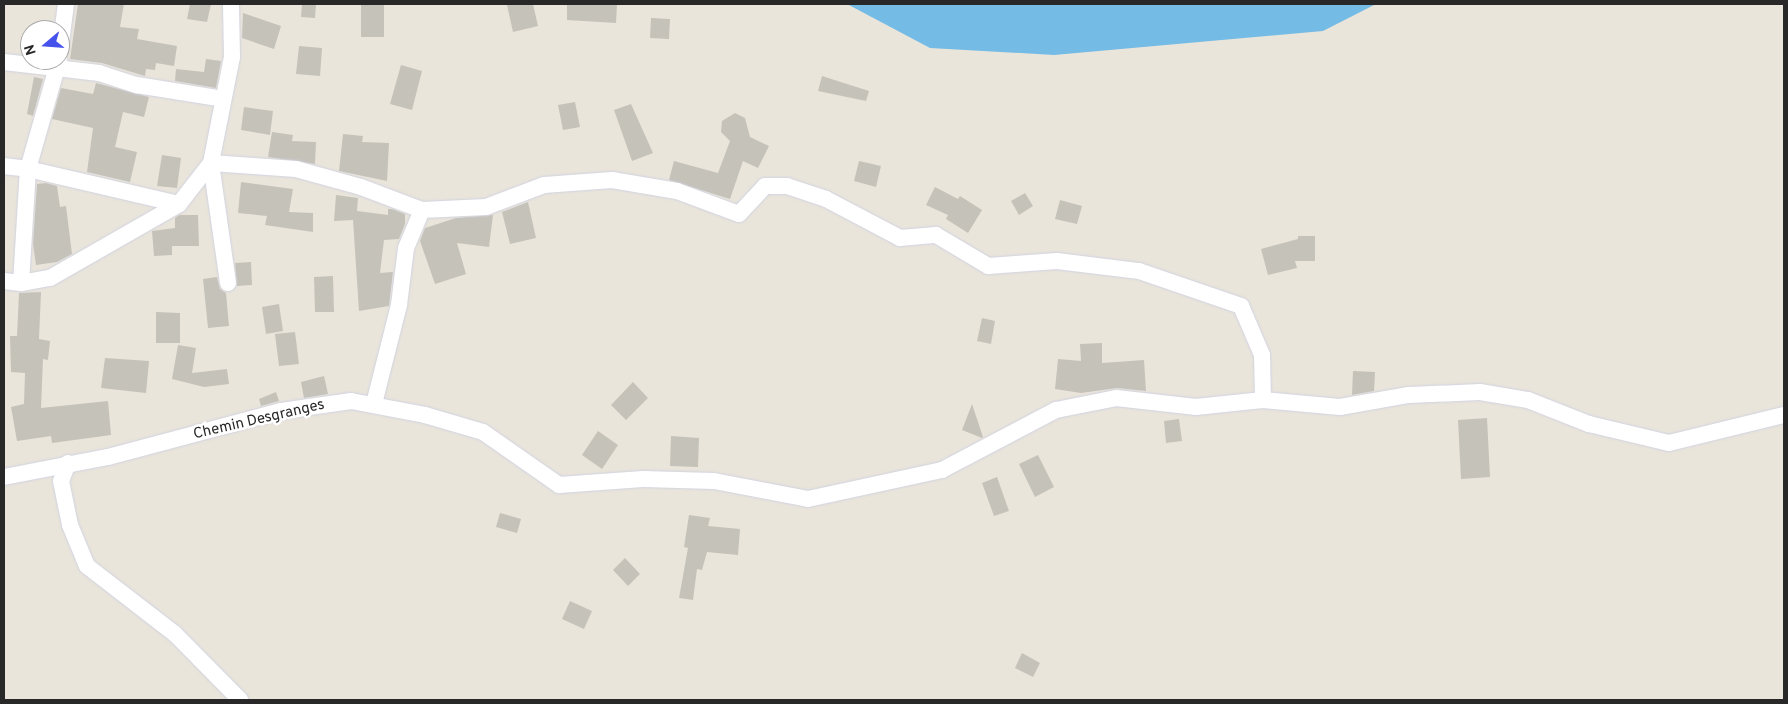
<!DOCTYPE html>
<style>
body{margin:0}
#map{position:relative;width:1788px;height:704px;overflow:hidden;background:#eae5db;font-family:Overpass,sans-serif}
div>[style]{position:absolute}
.water>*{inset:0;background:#74bbe5}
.building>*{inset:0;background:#c5c2ba}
.roads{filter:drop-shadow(0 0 1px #d0d2e0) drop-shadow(0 0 1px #d0d2e0)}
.minor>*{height:16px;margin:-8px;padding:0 8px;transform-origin:8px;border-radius:8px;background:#fff}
span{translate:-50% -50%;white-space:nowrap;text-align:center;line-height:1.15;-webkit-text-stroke:5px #fff;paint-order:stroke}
.street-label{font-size:15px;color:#282828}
.frame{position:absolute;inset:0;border:5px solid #282828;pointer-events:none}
.north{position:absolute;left:20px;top:20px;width:50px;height:50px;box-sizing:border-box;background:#fff;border:1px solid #a9a9a9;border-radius:50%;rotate:252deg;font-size:14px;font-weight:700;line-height:20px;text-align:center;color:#282828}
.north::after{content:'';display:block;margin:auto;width:18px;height:22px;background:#4552ec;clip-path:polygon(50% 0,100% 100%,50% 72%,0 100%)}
</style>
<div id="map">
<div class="water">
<i style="clip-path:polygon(847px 4px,1376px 4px,1323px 31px,1054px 55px,930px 48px)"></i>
</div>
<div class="building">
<i style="clip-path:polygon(78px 4px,124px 4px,120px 27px,139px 29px,137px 39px,177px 46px,174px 66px,156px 63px,155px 70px,146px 69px,145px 76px,102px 63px,70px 59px)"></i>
<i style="clip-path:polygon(190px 4px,211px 4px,207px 22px,187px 19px)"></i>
<i style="clip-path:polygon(302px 4px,316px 4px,315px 18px,301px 17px)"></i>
<i style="clip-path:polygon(361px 4px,384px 4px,384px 37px,361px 37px)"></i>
<i style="clip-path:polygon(533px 4px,538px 26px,513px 32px,507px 5px)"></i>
<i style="clip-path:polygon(567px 4px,617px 4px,616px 23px,567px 20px)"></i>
<i style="clip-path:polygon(243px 13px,281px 26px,274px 49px,242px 38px)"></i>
<i style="clip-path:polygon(651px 18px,670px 19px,669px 39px,650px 38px)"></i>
<i style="clip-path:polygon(299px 46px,322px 48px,320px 76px,296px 74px)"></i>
<i style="clip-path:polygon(206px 59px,221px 61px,216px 88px,175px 81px,176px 69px,204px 72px)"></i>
<i style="clip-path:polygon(401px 65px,422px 71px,412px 110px,390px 104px)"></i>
<i style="clip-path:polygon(822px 76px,869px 91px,866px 101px,818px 91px)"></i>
<i style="clip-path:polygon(34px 77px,43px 79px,33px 116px,27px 114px)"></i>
<i style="clip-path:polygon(96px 83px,149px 97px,144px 117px,123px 112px,115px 147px,137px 152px,130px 182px,87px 172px,93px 128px,52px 119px,61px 88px,93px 94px)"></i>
<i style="clip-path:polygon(575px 102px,580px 127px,563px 130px,558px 105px)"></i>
<i style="clip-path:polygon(631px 104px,653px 153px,632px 161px,614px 110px)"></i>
<i style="clip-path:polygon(244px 107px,273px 111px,270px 135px,241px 130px)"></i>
<i style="clip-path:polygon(735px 113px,745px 118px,750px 137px,769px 146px,758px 168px,743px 161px,730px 199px,669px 180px,674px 161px,718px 173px,730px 141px,721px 132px,722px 121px)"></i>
<i style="clip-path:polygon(272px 132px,293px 135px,292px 141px,316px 142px,315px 164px,268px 157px)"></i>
<i style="clip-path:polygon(343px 134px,363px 136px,362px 142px,389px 143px,387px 181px,339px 171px)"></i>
<i style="clip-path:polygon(162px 155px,181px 158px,177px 188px,157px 186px)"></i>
<i style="clip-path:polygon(859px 161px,881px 166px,876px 187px,854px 181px)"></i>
<i style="clip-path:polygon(241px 182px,293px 189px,289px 212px,313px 213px,313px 232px,265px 225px,267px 216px,238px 213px)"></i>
<i style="clip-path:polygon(46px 183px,57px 186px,60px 207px,66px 206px,72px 254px,57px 262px,36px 265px,33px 244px,37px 184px)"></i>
<i style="clip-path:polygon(935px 187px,958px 199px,960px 196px,982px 210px,968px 233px,946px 219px,948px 215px,926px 205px)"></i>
<i style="clip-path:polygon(1025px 193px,1033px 206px,1019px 215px,1011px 201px)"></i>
<i style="clip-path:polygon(336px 195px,358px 198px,357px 211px,388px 215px,388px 209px,392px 209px,405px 214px,405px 224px,399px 239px,384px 240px,380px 273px,393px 272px,389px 306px,359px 311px,353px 220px,334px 221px)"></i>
<i style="clip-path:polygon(1060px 200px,1082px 206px,1077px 224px,1055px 219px)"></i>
<i style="clip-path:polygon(528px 202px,536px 238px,510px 244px,502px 212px)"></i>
<i style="clip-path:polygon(179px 215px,198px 215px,199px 246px,172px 246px,172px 255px,154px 256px,152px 231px,175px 228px,175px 218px)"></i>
<i style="clip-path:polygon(493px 215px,489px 247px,457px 243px,466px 274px,435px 284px,420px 241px,425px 228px,456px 218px)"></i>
<i style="clip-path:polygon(1298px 236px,1315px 236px,1315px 261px,1295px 261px,1297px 268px,1268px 275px,1261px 249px,1298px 239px)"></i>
<i style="clip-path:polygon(251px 262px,252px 285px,237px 286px,235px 263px)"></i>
<i style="clip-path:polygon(333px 276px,334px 312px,315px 312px,314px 277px)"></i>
<i style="clip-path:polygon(217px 277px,220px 289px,226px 293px,229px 326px,208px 328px,203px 279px)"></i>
<i style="clip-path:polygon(41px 292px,39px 339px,50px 341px,48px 360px,43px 359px,41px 408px,108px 401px,111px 435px,52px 443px,51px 436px,17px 441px,11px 407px,24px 404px,25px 373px,11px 372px,10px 336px,17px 336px,19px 293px)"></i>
<i style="clip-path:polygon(279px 304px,283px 331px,266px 334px,262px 307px)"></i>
<i style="clip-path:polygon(156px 312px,180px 313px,180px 343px,156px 343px)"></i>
<i style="clip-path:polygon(982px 318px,995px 321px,991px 344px,977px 341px)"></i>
<i style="clip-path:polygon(295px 332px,299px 364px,279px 366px,275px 334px)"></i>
<i style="clip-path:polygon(1102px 343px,1102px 363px,1144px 360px,1146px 391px,1117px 388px,1081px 393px,1055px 389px,1058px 359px,1081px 361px,1080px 344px)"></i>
<i style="clip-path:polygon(178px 345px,196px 348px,192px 373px,227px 369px,229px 384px,204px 387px,172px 379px)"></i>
<i style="clip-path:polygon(105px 358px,149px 361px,146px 393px,101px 388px)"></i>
<i style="clip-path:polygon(1353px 371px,1375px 372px,1374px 391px,1352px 395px)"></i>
<i style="clip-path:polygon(324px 376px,328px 394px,304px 398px,301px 382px)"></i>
<i style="clip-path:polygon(633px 382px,648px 398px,626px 420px,611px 405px)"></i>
<i style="clip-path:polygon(276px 392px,279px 401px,261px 406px,259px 399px)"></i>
<i style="clip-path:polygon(972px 404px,983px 437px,982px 438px,962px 430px)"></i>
<i style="clip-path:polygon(1487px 418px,1490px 477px,1461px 479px,1458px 420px)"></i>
<i style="clip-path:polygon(1179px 419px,1182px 441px,1166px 443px,1164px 421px)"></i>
<i style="clip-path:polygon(598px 431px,618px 445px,602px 469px,582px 455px)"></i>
<i style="clip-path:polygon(671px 436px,699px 438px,698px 467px,670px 466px)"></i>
<i style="clip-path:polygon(1038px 455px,1054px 487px,1035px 497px,1019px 464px)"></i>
<i style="clip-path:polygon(997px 477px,1009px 511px,994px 516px,982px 483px)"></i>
<i style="clip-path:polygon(500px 513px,521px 519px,517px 533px,496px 527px)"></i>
<i style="clip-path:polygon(689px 515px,710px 518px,708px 526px,740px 529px,738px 555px,707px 552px,702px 570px,697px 569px,693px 600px,679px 598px,688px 548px,684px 547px)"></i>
<i style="clip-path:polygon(625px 558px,640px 574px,628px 586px,613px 570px)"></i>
<i style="clip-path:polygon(570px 601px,592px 611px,584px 629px,562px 619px)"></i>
<i style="clip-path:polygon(1022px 653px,1040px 663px,1033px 677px,1015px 668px)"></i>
</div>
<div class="roads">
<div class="minor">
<i style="left:60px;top:50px;width:46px;rotate:-82.6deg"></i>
<i style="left:4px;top:62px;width:96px;rotate:6.6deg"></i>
<i style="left:99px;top:73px;width:40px;rotate:18deg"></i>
<i style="left:137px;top:85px;width:87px;rotate:9.2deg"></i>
<i style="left:4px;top:166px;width:24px;rotate:7deg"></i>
<i style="left:28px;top:169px;width:155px;rotate:13.1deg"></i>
<i style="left:422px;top:210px;width:64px;rotate:-2.7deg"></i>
<i style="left:486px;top:207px;width:62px;rotate:-20.8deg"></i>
<i style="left:544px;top:185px;width:68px;rotate:-4.2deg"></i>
<i style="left:612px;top:180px;width:66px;rotate:9.6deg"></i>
<i style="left:677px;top:191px;width:66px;rotate:20.4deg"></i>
<i style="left:739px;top:214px;width:38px;rotate:-47deg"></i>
<i style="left:765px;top:186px;width:22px"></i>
<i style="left:787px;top:186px;width:41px;rotate:18.4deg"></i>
<i style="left:826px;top:199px;width:84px;rotate:27.8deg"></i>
<i style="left:900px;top:238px;width:36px;rotate:-5deg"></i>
<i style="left:936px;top:235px;width:61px;rotate:30.8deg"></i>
<i style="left:988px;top:266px;width:69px;rotate:-4.1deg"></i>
<i style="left:1057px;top:261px;width:83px;rotate:7deg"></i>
<i style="left:1139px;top:271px;width:108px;rotate:18.9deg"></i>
<i style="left:1241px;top:306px;width:53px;rotate:66.8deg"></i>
<i style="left:1262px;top:355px;width:45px;rotate:88.7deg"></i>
<i style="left:4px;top:281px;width:17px;rotate:7deg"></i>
<i style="left:21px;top:283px;width:29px;rotate:-10deg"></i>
<i style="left:50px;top:278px;width:149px;rotate:-29.8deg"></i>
<i style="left:179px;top:204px;width:52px;rotate:-52deg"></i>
<i style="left:211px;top:163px;width:85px;rotate:4deg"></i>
<i style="left:296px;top:169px;width:67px;rotate:15.5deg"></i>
<i style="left:361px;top:187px;width:65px;rotate:20.7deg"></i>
<i style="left:422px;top:210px;width:41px;rotate:112.8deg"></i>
<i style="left:406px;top:248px;width:57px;rotate:97deg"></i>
<i style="left:399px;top:305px;width:102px;rotate:104.2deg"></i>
<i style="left:21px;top:283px;width:114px;rotate:-86.5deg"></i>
<i style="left:28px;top:169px;width:113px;rotate:-74.1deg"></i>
<i style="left:228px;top:283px;width:121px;rotate:-98.1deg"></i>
<i style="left:211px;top:163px;width:108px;rotate:-78.8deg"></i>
<i style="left:232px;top:57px;width:53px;rotate:-91.1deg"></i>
<i style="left:68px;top:463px;width:19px;rotate:111deg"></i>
<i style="left:61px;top:481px;width:45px;rotate:78.4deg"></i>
<i style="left:70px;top:525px;width:44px;rotate:67.5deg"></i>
<i style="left:87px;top:566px;width:111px;rotate:37.7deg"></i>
<i style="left:175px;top:634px;width:93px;rotate:45.4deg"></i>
<i style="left:4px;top:477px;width:106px;rotate:-10.9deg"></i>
<i style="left:108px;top:457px;width:179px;rotate:-14.9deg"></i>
<i style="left:281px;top:411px;width:71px;rotate:-8.1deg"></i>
<i style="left:351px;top:401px;width:75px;rotate:10.7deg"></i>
<i style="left:425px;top:415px;width:60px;rotate:16.3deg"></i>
<i style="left:483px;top:432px;width:93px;rotate:34.9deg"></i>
<i style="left:559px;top:485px;width:84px;rotate:-4.1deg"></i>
<i style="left:643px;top:479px;width:71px;rotate:1.6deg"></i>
<i style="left:714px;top:481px;width:96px;rotate:10.8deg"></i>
<i style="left:808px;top:499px;width:137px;rotate:-12.2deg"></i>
<i style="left:942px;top:470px;width:129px;rotate:-27.8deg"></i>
<i style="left:1056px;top:410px;width:61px;rotate:-11.3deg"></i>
<i style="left:1116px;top:398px;width:81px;rotate:6.4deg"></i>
<i style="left:1196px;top:407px;width:67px;rotate:-6deg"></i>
<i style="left:1263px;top:400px;width:77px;rotate:5.2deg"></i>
<i style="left:1340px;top:407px;width:70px;rotate:-9.9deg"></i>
<i style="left:1409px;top:395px;width:71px;rotate:-2.4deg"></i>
<i style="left:1480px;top:392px;width:49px;rotate:9.5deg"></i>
<i style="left:1528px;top:400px;width:66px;rotate:21.5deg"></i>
<i style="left:1589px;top:424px;width:82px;rotate:13.4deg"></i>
<i style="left:1669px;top:443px;width:118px;rotate:-13.7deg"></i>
</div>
</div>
<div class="street-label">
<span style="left:259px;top:420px;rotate:-13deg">Chemin Desgranges</span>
</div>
<div class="frame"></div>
<div class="north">N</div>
</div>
